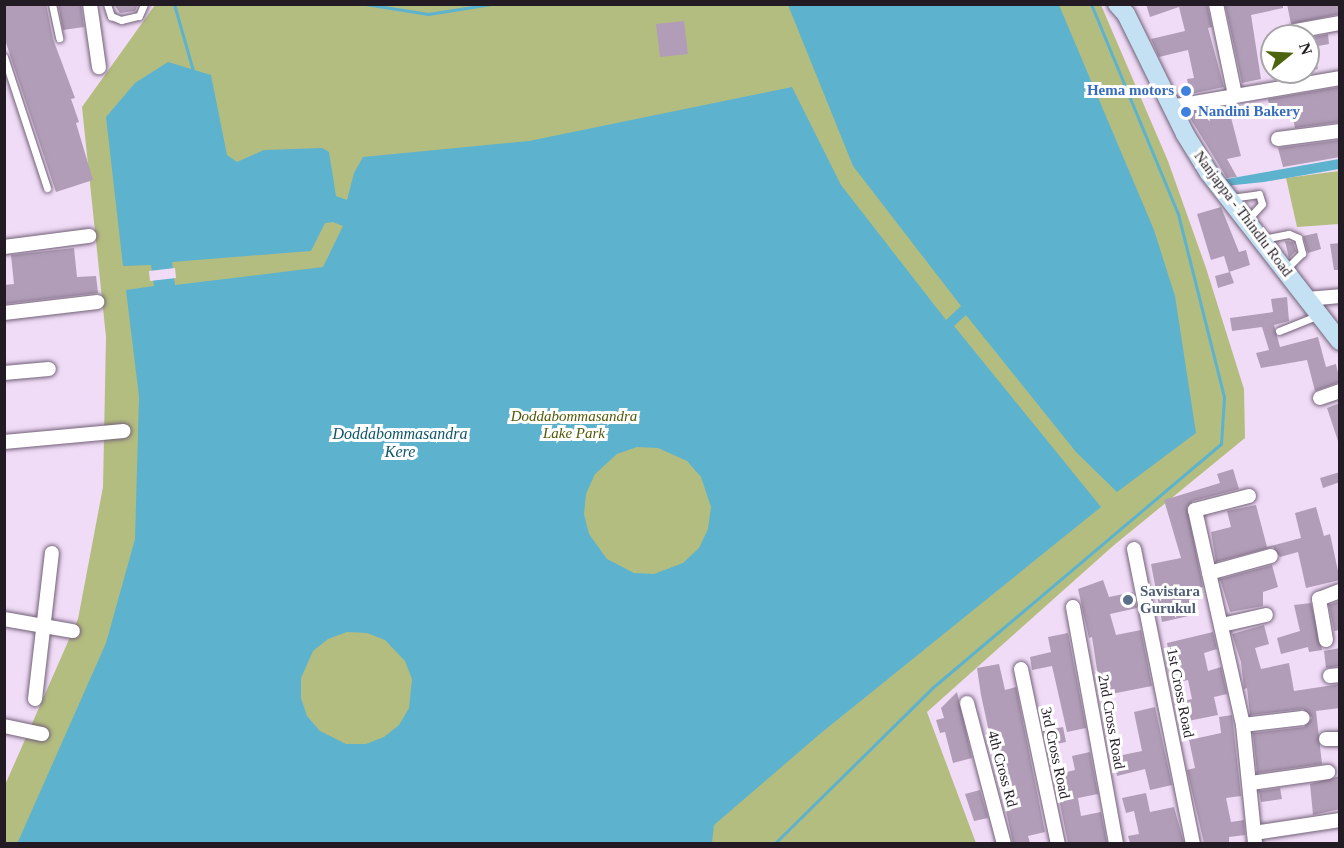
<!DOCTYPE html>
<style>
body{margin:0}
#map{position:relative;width:1344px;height:848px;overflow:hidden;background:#f1dcf7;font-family:Georgia,serif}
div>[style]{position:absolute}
.green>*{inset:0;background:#b4bd80}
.water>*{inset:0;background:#5db2ce}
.pier>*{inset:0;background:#f1dcf7}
.stream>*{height:3px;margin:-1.5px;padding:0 1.5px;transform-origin:1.5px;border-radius:1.5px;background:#5db2ce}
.building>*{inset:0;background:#b19db7}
.roads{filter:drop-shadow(0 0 2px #716077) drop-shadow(0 0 2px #716077)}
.service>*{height:7px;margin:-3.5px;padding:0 3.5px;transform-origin:3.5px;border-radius:3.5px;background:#fff}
.minor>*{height:14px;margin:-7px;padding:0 7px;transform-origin:7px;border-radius:7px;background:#fff}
.secondary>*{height:18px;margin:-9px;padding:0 9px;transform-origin:9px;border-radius:9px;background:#c3e1f2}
.dots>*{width:16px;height:16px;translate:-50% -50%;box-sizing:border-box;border:3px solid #fff;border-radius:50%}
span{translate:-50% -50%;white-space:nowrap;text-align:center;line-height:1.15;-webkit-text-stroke:6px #fff;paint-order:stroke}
.shop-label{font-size:15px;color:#366cbe;font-weight:700}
.right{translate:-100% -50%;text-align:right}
.left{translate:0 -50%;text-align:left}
.street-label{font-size:15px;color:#221b24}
.park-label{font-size:15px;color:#515908;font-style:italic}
.service-label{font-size:15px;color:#4e5e75;font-weight:700}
.water-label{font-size:16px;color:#0e5669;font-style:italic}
.frame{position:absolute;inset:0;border:6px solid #221b24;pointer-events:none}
.north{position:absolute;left:1260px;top:24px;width:60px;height:60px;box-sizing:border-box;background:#fff;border:2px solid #a7a4a7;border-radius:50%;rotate:72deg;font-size:16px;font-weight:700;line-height:24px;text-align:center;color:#221b24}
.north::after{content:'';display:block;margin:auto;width:21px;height:27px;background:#4c630f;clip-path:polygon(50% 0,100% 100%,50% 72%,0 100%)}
</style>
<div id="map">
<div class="green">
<i style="clip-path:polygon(417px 4px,1101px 5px,1168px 161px,1206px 268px,1244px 389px,1245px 438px,1113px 546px,927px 712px,976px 843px,5px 844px,5px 785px,78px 619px,103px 487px,106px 337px,82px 107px,155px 5px)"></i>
<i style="clip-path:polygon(1339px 171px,1339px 224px,1297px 227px,1286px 178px)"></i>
</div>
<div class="water">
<i style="clip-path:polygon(evenodd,788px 5px,1059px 5px,1154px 230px,1175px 296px,1196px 433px,1117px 492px,1076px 452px,966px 315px,954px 326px,1101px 507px,821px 733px,714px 825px,712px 843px,17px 844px,106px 643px,135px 539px,139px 397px,126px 290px,154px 286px,151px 265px,123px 266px,106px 117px,135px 83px,168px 62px,211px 75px,227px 155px,237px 162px,264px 150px,322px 148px,329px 152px,336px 196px,347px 200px,354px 173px,363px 157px,529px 141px,792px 87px,841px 185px,946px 320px,961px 306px,853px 166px,788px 5px,333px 222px,343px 226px,323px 267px,175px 285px,172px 262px,311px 251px,325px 223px,333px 222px,788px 5px,637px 447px,658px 448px,687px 461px,701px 477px,711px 507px,708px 529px,699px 548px,683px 563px,654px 574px,634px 573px,607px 559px,589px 534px,584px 514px,586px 494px,595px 474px,617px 454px,637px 447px,788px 5px,347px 632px,367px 633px,385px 640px,405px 661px,412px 679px,409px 708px,399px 725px,384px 737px,366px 744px,346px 744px,320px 731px,307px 716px,301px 698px,301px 678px,313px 651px,328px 639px,347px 632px)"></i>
<i style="clip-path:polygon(1339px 159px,1339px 169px,1264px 182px,1225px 186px,1221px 180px)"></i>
</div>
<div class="pier">
<i style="clip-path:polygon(175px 268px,176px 278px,150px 281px,149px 271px)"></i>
</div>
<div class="stream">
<i style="left:174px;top:4px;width:73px;rotate:74.1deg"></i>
<i style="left:365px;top:4px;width:64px;rotate:9deg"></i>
<i style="left:428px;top:14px;width:64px;rotate:-9deg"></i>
<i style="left:774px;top:844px;width:222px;rotate:-44.6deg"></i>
<i style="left:932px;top:688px;width:378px;rotate:-40.2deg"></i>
<i style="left:1221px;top:444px;width:47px;rotate:-86.3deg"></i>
<i style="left:1224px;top:397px;width:189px;rotate:-104.1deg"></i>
<i style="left:1178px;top:214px;width:227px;rotate:-112.5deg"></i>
</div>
<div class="building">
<i style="clip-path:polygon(4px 4px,46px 4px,53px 39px,75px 98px,71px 99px,79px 122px,76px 123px,93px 180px,56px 192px,4px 37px)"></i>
<i style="clip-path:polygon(58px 4px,81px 4px,84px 27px,63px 30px)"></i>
<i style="clip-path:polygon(114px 4px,138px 4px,135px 11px,120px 13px)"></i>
<i style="clip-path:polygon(1146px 4px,1207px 4px,1212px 27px,1208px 28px,1224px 87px,1190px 94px,1187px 79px,1194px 78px,1188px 50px,1159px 57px,1151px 39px,1185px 31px,1179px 7px,1150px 17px)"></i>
<i style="clip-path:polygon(1225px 4px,1283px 4px,1283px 8px,1251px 15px,1261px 79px,1242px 83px)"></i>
<i style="clip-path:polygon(1287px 4px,1340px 4px,1340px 14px,1291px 24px)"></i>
<i style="clip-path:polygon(684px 21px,688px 54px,660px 57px,656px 24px)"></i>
<i style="clip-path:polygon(1328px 34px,1329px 44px,1313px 47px,1318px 69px,1308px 71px,1308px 38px)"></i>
<i style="clip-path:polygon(1339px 87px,1340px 122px,1295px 128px,1291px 108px,1270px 112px,1268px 99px)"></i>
<i style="clip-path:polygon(1228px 106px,1241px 156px,1227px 159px,1237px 177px,1227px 178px,1187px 113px)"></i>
<i style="clip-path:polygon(1340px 140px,1340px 157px,1283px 167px,1278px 148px)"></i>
<i style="clip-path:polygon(1221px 207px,1239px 252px,1246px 250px,1250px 265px,1229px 272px,1224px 256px,1211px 260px,1197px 214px)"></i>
<i style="clip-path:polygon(1317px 233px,1321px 249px,1308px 253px,1303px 236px)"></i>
<i style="clip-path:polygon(1285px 241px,1293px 242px,1296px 251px,1289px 258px)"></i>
<i style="clip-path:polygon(1340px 243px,1340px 270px,1334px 270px,1330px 244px)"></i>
<i style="clip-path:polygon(74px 248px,77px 277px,96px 276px,98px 293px,4px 304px,4px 285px,14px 284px,11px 255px)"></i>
<i style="clip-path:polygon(1230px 272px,1234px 283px,1218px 288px,1215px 276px)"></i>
<i style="clip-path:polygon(1287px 297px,1289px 321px,1274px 325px,1280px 347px,1318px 337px,1326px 367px,1336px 364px,1340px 382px,1315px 391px,1307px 360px,1261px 368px,1256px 353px,1269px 350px,1262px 327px,1232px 331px,1230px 318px,1273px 312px,1271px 299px)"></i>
<i style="clip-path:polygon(1340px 403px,1340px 440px,1338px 441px,1327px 408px)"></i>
<i style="clip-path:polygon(1233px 469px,1239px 489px,1193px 501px,1187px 507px,1203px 587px,1188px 592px,1193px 615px,1162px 622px,1151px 564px,1181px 558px,1164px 500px,1220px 483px,1217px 474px)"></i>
<i style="clip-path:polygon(1340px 472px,1340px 482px,1323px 488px,1320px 478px)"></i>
<i style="clip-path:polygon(1256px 505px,1267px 547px,1301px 538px,1295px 513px,1316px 507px,1324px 536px,1330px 534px,1340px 580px,1306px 588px,1298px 552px,1280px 557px,1273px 547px,1216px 562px,1211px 532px,1231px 527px,1227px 511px)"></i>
<i style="clip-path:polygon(1272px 565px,1278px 587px,1263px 592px,1263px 606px,1230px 612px,1220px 579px)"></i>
<i style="clip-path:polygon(1103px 580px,1109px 597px,1133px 592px,1137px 608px,1110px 614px,1116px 635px,1141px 630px,1152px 686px,1101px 696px,1092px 637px,1089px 638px,1078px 589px)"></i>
<i style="clip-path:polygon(1340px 601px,1340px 630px,1334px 631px,1329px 605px)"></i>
<i style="clip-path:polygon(1311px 603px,1322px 650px,1309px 652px,1308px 647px,1281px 654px,1277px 638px,1300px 631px,1294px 605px)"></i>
<i style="clip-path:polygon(1264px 625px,1269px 644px,1255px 648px,1261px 669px,1289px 663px,1294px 691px,1340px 684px,1340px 708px,1316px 711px,1322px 764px,1257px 773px,1253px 733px,1304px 727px,1312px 718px,1303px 709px,1250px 715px,1247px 688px,1244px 689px,1241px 662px,1232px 634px)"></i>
<i style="clip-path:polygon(1213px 632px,1217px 649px,1204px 653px,1208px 671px,1221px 667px,1227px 694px,1214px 697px,1218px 715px,1183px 722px,1179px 702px,1192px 699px,1188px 680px,1174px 683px,1167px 643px)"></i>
<i style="clip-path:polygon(1068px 633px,1086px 728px,1067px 732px,1052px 666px,1032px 670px,1030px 657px,1051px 652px,1048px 637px)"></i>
<i style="clip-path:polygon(1340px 648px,1340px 666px,1326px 668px,1324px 651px)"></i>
<i style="clip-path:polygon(999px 664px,1005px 690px,1016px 687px,1045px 832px,1028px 836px,1030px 843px,1013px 843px,981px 695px,977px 668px)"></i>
<i style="clip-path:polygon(957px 692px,972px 758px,953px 763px,945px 732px,940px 733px,936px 720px,944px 718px,941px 708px)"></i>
<i style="clip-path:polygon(1155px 707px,1172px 785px,1150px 790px,1145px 769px,1117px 776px,1113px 757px,1142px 751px,1134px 712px)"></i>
<i style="clip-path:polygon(1232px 715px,1241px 796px,1226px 798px,1231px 822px,1244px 820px,1245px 835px,1229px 837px,1229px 843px,1204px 843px,1187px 770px,1195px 768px,1189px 740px,1221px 733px,1219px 717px)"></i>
<i style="clip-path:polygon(1063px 727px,1066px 742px,1047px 746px,1043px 731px)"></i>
<i style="clip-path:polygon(1090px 752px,1098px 794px,1078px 798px,1081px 816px,1101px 812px,1107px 843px,1068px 843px,1054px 775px,1075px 770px,1072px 756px)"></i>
<i style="clip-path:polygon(1340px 776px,1340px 809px,1313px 815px,1310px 784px)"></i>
<i style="clip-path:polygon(1280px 788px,1282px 799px,1261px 802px,1259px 791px)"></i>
<i style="clip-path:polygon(980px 790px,988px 818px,974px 821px,965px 794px)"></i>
<i style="clip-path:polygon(1146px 793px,1150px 812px,1174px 807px,1184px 843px,1130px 843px,1128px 836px,1139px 834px,1134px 811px,1126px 813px,1122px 798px)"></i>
</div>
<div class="roads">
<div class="service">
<i style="left:52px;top:4px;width:35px;rotate:78deg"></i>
<i style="left:107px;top:4px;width:13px;rotate:72deg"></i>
<i style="left:111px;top:16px;width:11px;rotate:22deg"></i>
<i style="left:121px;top:20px;width:18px;rotate:-13deg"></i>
<i style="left:139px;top:16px;width:13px;rotate:-67deg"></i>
<i style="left:4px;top:57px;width:138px;rotate:71.8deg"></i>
<i style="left:1231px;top:198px;width:28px;rotate:-8deg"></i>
<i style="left:1259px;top:194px;width:10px;rotate:73deg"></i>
<i style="left:1262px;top:204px;width:21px;rotate:133deg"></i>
<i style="left:1263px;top:239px;width:26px;rotate:-11deg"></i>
<i style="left:1289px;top:234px;width:10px;rotate:24deg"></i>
<i style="left:1298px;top:238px;width:16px;rotate:75deg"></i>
<i style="left:1302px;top:253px;width:23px;rotate:135deg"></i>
<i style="left:1279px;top:331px;width:43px;rotate:-21.8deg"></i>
</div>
<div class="minor">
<i style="left:90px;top:4px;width:64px;rotate:81.9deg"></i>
<i style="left:1216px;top:4px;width:93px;rotate:78.2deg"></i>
<i style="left:1296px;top:31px;width:45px;rotate:-10.3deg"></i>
<i style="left:1171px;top:107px;width:171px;rotate:-9.7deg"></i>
<i style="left:1278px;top:139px;width:63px;rotate:-7.4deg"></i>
<i style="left:4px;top:247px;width:86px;rotate:-7.4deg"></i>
<i style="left:1307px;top:299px;width:33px;rotate:-5deg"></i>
<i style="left:4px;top:313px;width:94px;rotate:-6.7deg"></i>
<i style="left:4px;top:373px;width:45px;rotate:-5.1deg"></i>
<i style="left:1320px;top:398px;width:21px;rotate:-19deg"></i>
<i style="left:4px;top:442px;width:120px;rotate:-5.3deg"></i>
<i style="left:1249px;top:496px;width:56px;rotate:165.5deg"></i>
<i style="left:1195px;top:510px;width:220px;rotate:77.4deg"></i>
<i style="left:1243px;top:725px;width:120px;rotate:84.2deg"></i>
<i style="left:1134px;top:549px;width:301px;rotate:78.7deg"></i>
<i style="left:1209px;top:573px;width:64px;rotate:-15.3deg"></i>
<i style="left:1073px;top:607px;width:241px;rotate:79.7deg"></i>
<i style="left:4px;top:619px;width:70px;rotate:9.9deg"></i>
<i style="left:1222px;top:625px;width:45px;rotate:-12.8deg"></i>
<i style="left:1326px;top:640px;width:42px;rotate:-99.7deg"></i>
<i style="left:1319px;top:599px;width:22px;rotate:-21deg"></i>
<i style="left:1021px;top:669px;width:179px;rotate:78.1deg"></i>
<i style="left:1330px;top:676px;width:10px;rotate:-6deg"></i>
<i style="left:35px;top:699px;width:147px;rotate:-83.4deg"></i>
<i style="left:967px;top:703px;width:146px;rotate:75.3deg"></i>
<i style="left:1243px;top:725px;width:60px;rotate:-6.7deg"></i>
<i style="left:4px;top:726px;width:39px;rotate:12deg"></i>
<i style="left:1326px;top:739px;width:14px"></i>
<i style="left:1251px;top:783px;width:78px;rotate:-8.1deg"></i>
<i style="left:1254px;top:833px;width:87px;rotate:-8.6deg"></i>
</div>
<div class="secondary">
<i style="left:1117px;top:4px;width:13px;rotate:48deg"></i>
<i style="left:1126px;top:14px;width:134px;rotate:63.8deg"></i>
<i style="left:1185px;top:134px;width:46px;rotate:58.4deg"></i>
<i style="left:1209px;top:173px;width:213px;rotate:52.1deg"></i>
</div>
</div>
<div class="dots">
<i style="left:1186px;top:91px;background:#3f7fe0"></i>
<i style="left:1186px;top:112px;background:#3f7fe0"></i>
<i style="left:1128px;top:600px;background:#5c6f8a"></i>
</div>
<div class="shop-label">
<span class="right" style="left:1174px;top:91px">Hema motors</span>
<span class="left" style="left:1198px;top:112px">Nandini Bakery</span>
</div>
<div class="street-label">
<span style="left:1243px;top:214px;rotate:53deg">Nanjappa - Thindlu Road</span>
<span style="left:1180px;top:693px;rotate:79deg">1st Cross Road</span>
<span style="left:1111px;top:722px;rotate:80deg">2nd Cross Road</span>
<span style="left:1055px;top:753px;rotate:78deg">3rd Cross Road</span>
<span style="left:1002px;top:769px;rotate:75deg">4th Cross Rd</span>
</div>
<div class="park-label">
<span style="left:574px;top:425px">Doddabommasandra<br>Lake Park</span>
</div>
<div class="service-label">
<span class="left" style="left:1140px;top:600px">Savistara<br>Gurukul</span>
</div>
<div class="water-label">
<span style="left:400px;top:443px">Doddabommasandra<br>Kere</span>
</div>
<div class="frame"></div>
<div class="north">N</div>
</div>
